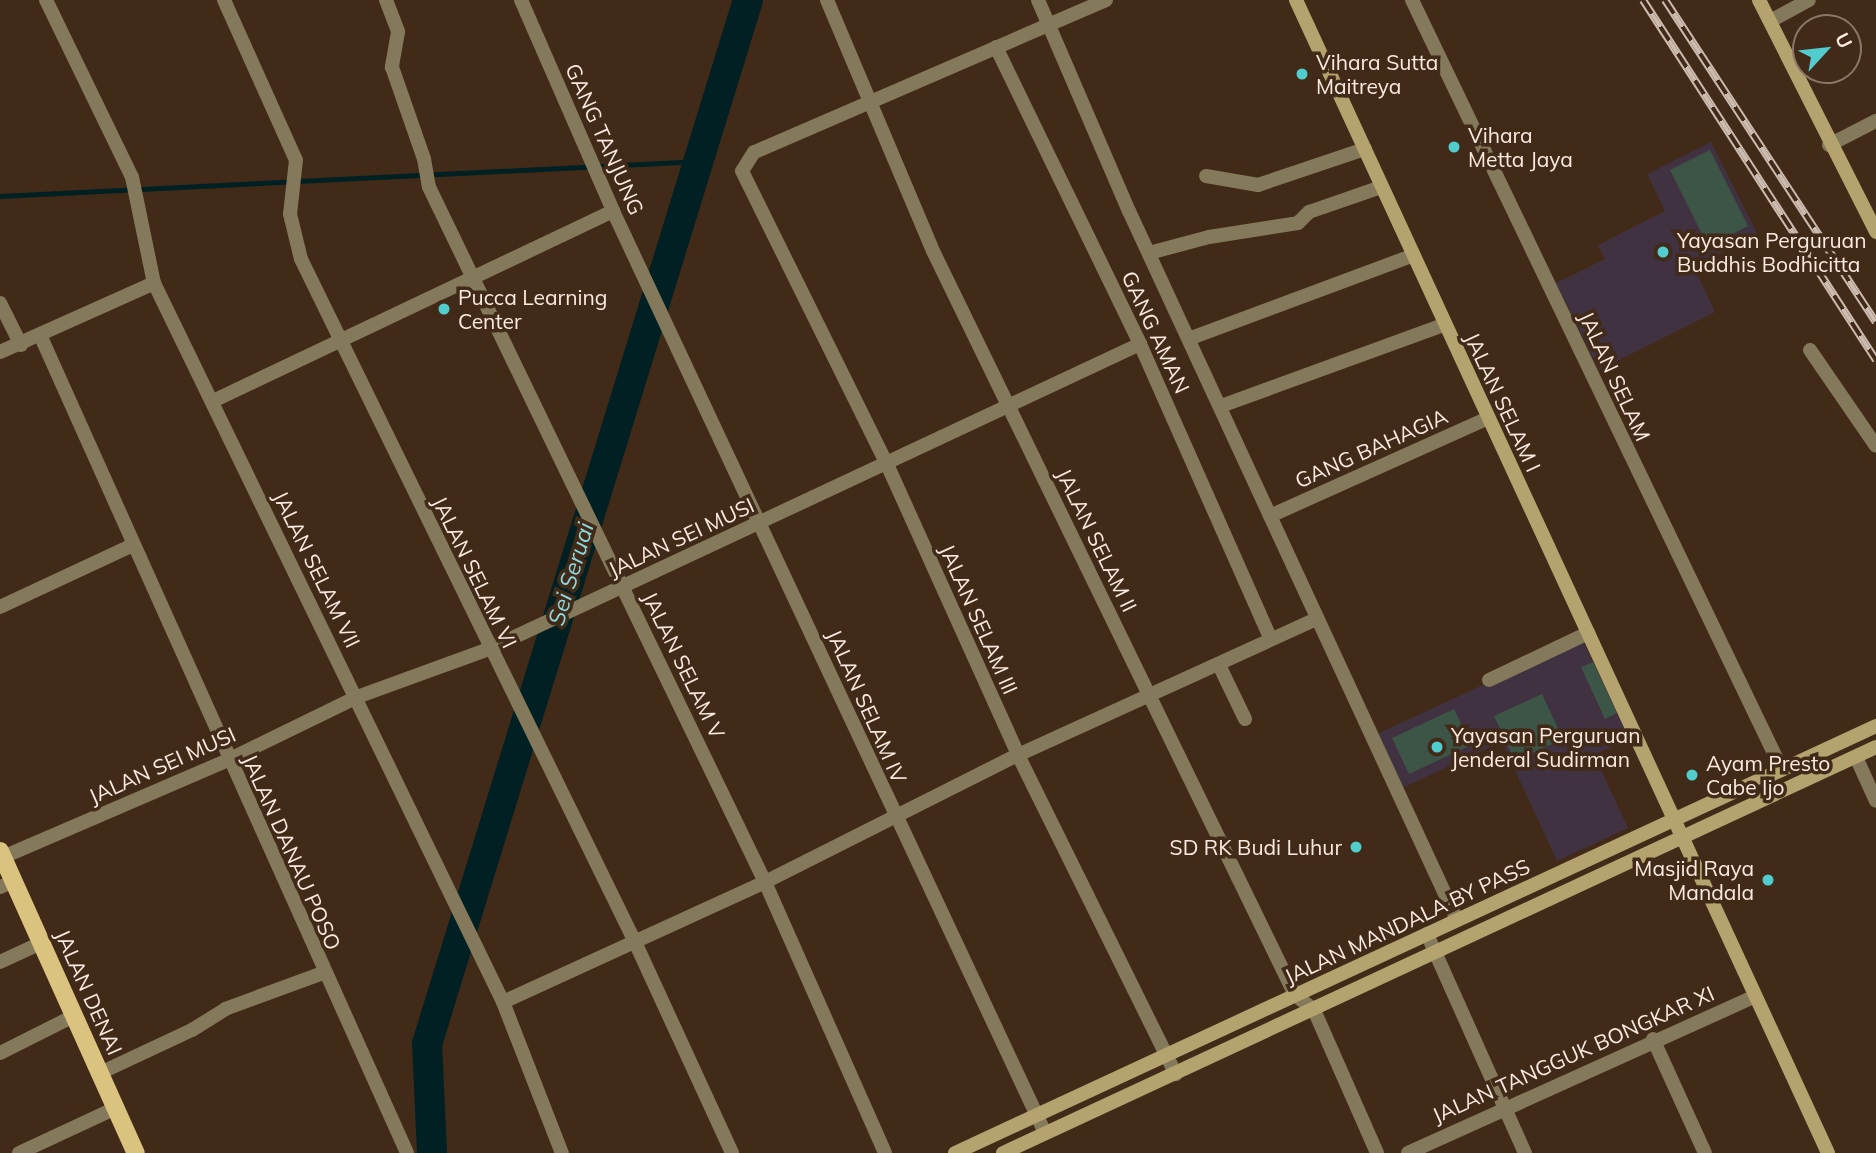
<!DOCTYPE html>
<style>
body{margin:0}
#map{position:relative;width:1876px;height:1153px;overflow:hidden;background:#412a18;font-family:Mulish,sans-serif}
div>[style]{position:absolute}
.education>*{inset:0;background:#403240}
.green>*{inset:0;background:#3c5547}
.stream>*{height:5px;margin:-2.5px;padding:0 2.5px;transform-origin:2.5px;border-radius:2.5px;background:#012023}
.river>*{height:30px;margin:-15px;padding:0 15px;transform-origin:15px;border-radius:15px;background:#012023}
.street>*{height:14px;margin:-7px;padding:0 7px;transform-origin:7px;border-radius:7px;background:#84795a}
.secondary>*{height:14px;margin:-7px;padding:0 7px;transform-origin:7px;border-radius:7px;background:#b4a26f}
.primary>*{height:18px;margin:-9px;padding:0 9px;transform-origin:9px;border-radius:9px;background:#dac27f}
.rail>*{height:8px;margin-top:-4px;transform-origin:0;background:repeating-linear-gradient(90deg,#412a18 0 16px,#cdbbaf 0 32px);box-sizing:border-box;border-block:2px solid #cdbbaf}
.dots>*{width:19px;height:19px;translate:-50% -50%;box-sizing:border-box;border:4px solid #412a18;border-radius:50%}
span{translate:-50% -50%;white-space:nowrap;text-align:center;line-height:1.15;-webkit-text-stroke:7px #412a18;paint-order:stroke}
.poi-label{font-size:21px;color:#faeadf}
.left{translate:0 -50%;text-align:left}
.right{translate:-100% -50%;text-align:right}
.street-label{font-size:21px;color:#faeadf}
.water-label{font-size:23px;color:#8dd9e1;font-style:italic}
.north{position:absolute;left:1792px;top:14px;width:70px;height:70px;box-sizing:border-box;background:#412a18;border:2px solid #8b7768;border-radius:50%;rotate:63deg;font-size:19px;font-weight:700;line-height:28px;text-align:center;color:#faeadf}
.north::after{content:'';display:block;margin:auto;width:24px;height:32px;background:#52cdce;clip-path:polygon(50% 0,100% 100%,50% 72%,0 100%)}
</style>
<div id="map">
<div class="education">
<i style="clip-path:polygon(1711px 142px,1758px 235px,1694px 267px,1715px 312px,1599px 370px,1556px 283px,1605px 259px,1598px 245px,1665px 211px,1647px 174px)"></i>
<i style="clip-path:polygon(1582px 639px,1629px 739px,1594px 755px,1628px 828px,1557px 861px,1502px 742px,1402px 788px,1377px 734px)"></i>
</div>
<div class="green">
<i style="clip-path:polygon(1710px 150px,1748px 226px,1708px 246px,1670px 170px)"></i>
<i style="clip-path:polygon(1593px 662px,1617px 713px,1605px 719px,1581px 667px)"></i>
<i style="clip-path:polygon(1542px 694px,1563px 739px,1515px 761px,1494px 716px)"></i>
<i style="clip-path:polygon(1454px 709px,1471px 745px,1409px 774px,1392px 738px)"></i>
</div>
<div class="stream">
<i style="left:0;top:196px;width:701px;rotate:-2.86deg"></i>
</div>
<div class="river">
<i style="left:432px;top:1153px;width:109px;rotate:-92.6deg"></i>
<i style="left:427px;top:1044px;width:1092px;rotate:-72.91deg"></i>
</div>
<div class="street">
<i style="left:46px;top:0;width:197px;rotate:64.1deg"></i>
<i style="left:132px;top:177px;width:108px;rotate:78.3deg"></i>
<i style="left:154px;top:283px;width:799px;rotate:64.11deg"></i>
<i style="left:503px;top:1002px;width:162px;rotate:68.7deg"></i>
<i style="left:224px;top:0;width:175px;rotate:65.8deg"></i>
<i style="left:296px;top:160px;width:54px;rotate:96.3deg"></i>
<i style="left:290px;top:214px;width:46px;rotate:76.3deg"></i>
<i style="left:301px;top:259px;width:760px;rotate:63.94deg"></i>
<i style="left:635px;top:942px;width:232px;rotate:65.3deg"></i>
<i style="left:386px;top:0;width:34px;rotate:69deg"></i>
<i style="left:398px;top:32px;width:36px;rotate:100deg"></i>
<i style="left:392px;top:67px;width:97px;rotate:70.8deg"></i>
<i style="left:424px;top:159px;width:28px;rotate:80deg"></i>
<i style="left:429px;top:187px;width:772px;rotate:64.2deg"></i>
<i style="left:765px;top:882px;width:296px;rotate:66.1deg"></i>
<i style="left:521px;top:0;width:230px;rotate:66.4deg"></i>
<i style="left:613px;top:211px;width:1018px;rotate:64.89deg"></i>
<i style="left:827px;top:0;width:272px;rotate:67.1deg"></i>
<i style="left:933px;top:251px;width:827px;rotate:64.05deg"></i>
<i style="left:1295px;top:995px;width:24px;rotate:38deg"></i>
<i style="left:1314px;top:1010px;width:156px;rotate:66.2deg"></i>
<i style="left:1038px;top:0;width:230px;rotate:66.7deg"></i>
<i style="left:1129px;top:211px;width:781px;rotate:65.17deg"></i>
<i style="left:1106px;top:0;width:383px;rotate:156.6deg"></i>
<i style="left:754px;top:152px;width:22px;rotate:122deg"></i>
<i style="left:742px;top:171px;width:325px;rotate:63.7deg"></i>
<i style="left:886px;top:462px;width:321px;rotate:65.7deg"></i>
<i style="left:1018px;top:755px;width:356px;rotate:63.7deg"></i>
<i style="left:1412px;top:0;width:854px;rotate:64.33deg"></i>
<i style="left:1770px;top:21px;width:44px;rotate:-28.3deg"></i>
<i style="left:996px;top:47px;width:330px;rotate:64.1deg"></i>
<i style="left:1140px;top:344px;width:323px;rotate:66.1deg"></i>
<i style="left:1829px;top:145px;width:53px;rotate:-27.1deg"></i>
<i style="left:1206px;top:176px;width:53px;rotate:9.8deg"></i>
<i style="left:1258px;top:185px;width:113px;rotate:-18.6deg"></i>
<i style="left:1149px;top:253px;width:62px;rotate:-14.9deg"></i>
<i style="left:1209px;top:237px;width:90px;rotate:-8.9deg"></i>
<i style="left:1298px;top:223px;width:16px;rotate:-45deg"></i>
<i style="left:1309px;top:212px;width:76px;rotate:-19.1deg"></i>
<i style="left:0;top:303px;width:47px;rotate:63.4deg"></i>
<i style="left:41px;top:337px;width:894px;rotate:65.84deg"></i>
<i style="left:1191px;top:338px;width:236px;rotate:-20.4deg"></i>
<i style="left:1810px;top:350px;width:116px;rotate:55.5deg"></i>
<i style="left:0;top:352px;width:169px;rotate:-24.1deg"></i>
<i style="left:213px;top:401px;width:443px;rotate:-25.4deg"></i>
<i style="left:1221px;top:406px;width:237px;rotate:-20deg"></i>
<i style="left:1270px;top:516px;width:239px;rotate:-24.2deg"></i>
<i style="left:0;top:607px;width:147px;rotate:-25deg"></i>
<i style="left:1219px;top:665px;width:60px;rotate:64.3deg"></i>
<i style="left:1489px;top:680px;width:110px;rotate:-25.4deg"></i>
<i style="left:1856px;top:757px;width:48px;rotate:65.6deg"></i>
<i style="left:3px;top:857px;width:245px;rotate:-23.3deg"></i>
<i style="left:228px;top:760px;width:144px;rotate:-26deg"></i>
<i style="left:357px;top:697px;width:140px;rotate:-20deg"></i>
<i style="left:489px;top:649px;width:719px;rotate:-25.1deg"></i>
<i style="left:0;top:887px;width:15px;rotate:-23deg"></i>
<i style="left:1427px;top:934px;width:240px;rotate:65.9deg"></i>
<i style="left:0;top:962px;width:45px;rotate:-24.9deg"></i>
<i style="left:503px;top:1002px;width:288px;rotate:-24.6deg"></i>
<i style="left:765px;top:882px;width:283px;rotate:-26.7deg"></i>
<i style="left:1018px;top:755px;width:328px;rotate:-24.5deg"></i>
<i style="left:1653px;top:1039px;width:125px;rotate:65.5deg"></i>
<i style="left:0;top:1053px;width:83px;rotate:-26.6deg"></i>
<i style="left:100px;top:1073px;width:102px;rotate:-25.1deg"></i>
<i style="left:192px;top:1030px;width:39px;rotate:-32deg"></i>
<i style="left:225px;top:1009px;width:104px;rotate:-20.2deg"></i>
<i style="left:19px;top:1153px;width:107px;rotate:-24.9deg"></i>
<i style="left:1408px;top:1153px;width:381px;rotate:-24.3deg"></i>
</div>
<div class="secondary">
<i style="left:1296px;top:0;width:1270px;rotate:65.23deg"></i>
<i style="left:1759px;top:0;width:260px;rotate:63.2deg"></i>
<i style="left:955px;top:1153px;width:1015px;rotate:-24.87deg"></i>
<i style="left:1003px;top:1153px;width:963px;rotate:-24.94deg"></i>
</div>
<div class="primary">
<i style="left:0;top:851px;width:331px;rotate:65.8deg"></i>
</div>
<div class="rail">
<i style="left:1643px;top:0;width:429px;rotate:57.1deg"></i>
<i style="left:1665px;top:0;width:385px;rotate:56.8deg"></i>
</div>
<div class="dots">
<i style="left:1302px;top:74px;background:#52cdce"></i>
<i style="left:1454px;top:147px;background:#52cdce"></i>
<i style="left:1663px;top:252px;background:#52cdce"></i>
<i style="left:444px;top:309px;background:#52cdce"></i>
<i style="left:1437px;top:747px;background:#52cdce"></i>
<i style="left:1692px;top:775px;background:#52cdce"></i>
<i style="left:1356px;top:847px;background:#52cdce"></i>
<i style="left:1768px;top:880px;background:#52cdce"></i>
</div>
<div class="poi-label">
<span class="left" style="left:1316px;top:74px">Vihara Sutta<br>Maitreya</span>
<span class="left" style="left:1468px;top:147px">Vihara<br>Metta Jaya</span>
<span class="left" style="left:1677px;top:252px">Yayasan Perguruan<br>Buddhis Bodhicitta</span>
<span class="left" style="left:458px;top:309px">Pucca Learning<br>Center</span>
<span class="left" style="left:1451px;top:747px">Yayasan Perguruan<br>Jenderal Sudirman</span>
<span class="left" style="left:1706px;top:775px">Ayam Presto<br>Cabe Ijo</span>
<span class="right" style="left:1342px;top:847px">SD RK Budi Luhur</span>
<span class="right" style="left:1754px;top:880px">Masjid Raya<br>Mandala</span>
</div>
<div class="street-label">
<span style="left:605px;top:139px;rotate:66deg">GANG TANJUNG</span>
<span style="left:1156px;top:332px;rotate:65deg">GANG AMAN</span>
<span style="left:1615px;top:376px;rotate:65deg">JALAN SELAM</span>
<span style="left:1503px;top:402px;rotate:65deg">JALAN SELAM I</span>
<span style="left:1371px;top:448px;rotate:-24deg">GANG BAHAGIA</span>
<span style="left:681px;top:537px;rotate:-25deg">JALAN SEI MUSI</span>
<span style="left:1097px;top:540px;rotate:64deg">JALAN SELAM II</span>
<span style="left:317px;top:569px;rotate:64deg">JALAN SELAM VII</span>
<span style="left:475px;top:572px;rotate:64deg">JALAN SELAM VI</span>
<span style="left:979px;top:619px;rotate:66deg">JALAN SELAM III</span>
<span style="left:684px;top:665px;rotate:64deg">JALAN SELAM V</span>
<span style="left:867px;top:706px;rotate:66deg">JALAN SELAM IV</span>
<span style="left:162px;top:765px;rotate:-24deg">JALAN SEI MUSI</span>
<span style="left:292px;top:852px;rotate:66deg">JALAN DANAU POSO</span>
<span style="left:1407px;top:921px;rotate:-25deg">JALAN MANDALA BY PASS</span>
<span style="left:89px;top:992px;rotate:66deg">JALAN DENAI</span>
<span style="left:1573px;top:1054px;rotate:-24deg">JALAN TANGGUK BONGKAR XI</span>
</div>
<div class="water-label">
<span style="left:571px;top:574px;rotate:-73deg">Sei Seruai</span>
</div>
<div class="north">U</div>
</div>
